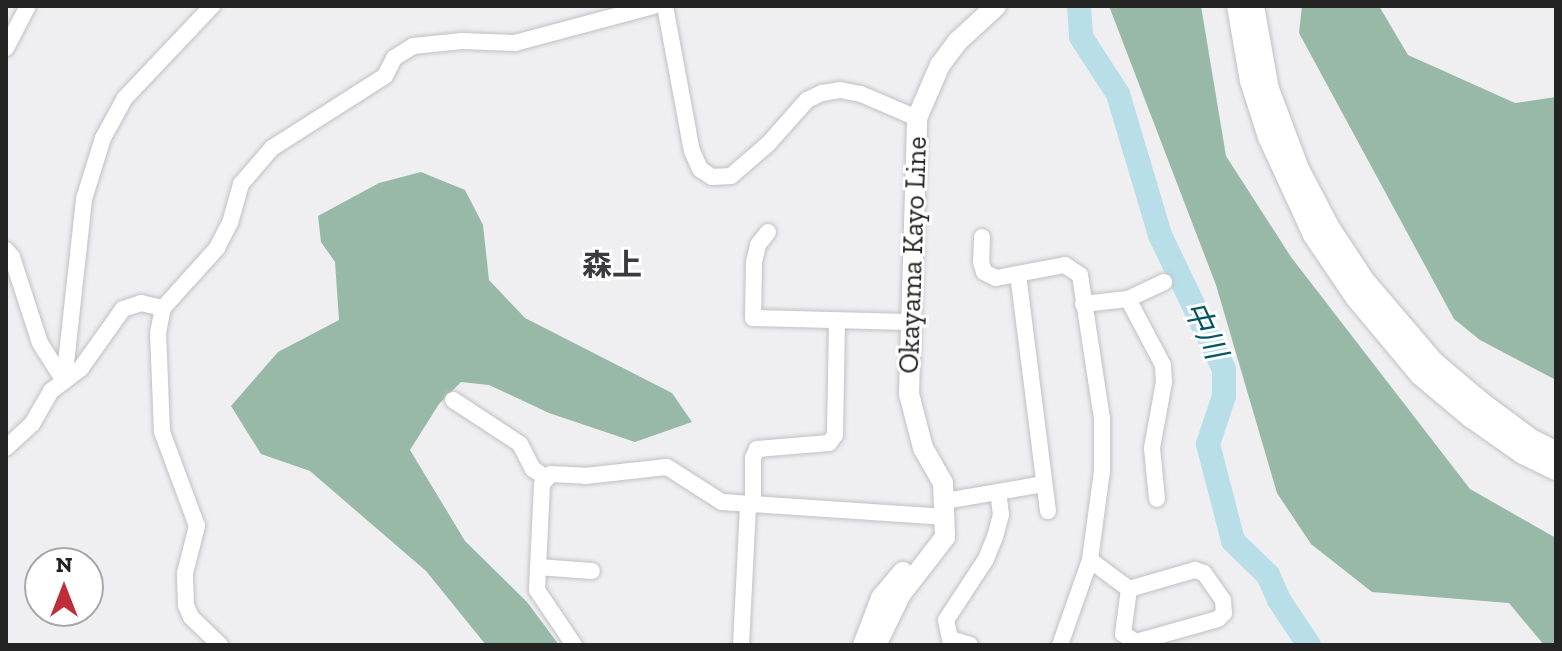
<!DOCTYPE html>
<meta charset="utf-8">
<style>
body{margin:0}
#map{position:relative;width:1562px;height:651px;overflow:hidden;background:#efeef1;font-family:"Zilla Slab","Noto Sans JP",serif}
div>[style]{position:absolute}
.forest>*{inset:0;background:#98b9a8}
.river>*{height:24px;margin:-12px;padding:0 12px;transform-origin:12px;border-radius:12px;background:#b8dfe8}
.roads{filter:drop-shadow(0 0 2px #c1c0c4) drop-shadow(0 0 2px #c1c0c4)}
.minor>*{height:16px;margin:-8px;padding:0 8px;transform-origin:8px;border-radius:8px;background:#fff}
.major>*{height:20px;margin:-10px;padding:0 10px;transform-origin:10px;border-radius:10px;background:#fff}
span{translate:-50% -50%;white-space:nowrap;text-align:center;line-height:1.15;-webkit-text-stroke:6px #fff;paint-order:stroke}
.street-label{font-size:28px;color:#232324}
.neighbourhood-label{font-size:30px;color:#3b3a3d;font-weight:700}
.water-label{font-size:30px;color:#005563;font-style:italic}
.frame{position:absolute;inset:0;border:8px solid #232324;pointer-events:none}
.north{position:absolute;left:24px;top:547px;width:80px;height:80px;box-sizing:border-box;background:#fff;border:2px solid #a7a7a7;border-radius:50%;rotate:0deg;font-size:22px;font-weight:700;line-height:32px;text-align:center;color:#232324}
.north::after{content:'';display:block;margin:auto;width:28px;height:36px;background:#be2d39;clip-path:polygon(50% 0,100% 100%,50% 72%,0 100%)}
</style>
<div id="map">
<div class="forest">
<i style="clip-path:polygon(1109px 6px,1201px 6px,1226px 156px,1291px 257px,1470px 489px,1556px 538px,1556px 645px,1544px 645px,1509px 603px,1372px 592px,1311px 544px,1277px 493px,1216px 285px)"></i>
<i style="clip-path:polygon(1302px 6px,1379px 6px,1408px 55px,1515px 103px,1556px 97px,1556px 380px,1480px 340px,1454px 319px,1299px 33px)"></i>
<i style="clip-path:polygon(421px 172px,465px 190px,483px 225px,489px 280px,525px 318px,672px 393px,692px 422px,635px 442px,549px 413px,489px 385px,461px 382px,439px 404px,410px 450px,465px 541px,527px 602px,559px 645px,486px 645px,426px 571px,310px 471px,261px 454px,231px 406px,278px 352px,339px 320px,335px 262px,321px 242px,318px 216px,379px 183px)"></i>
</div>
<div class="river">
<i style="left:1079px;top:6px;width:31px;rotate:86deg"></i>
<i style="left:1081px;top:37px;width:68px;rotate:57deg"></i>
<i style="left:1118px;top:94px;width:147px;rotate:73.4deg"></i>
<i style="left:1160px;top:235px;width:148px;rotate:64.5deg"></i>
<i style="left:1224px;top:369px;width:27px;rotate:90deg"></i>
<i style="left:1224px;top:396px;width:51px;rotate:108.4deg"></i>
<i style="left:1208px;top:444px;width:100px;rotate:75.5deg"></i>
<i style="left:1233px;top:541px;width:49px;rotate:44.2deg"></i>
<i style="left:1268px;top:575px;width:27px;rotate:66deg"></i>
<i style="left:1279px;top:600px;width:54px;rotate:56.3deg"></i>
</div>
<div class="roads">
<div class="minor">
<i style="left:665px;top:6px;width:147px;rotate:79.5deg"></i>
<i style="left:692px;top:151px;width:20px;rotate:66deg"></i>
<i style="left:700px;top:169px;width:14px;rotate:34deg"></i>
<i style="left:712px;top:177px;width:19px;rotate:-3deg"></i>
<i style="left:731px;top:176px;width:49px;rotate:-40.9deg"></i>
<i style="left:768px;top:144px;width:59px;rotate:-48.4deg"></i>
<i style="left:807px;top:100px;width:17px;rotate:-25deg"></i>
<i style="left:822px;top:93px;width:18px;rotate:-9deg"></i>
<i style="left:840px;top:90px;width:21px;rotate:11deg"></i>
<i style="left:861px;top:94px;width:61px;rotate:23.2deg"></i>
<i style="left:6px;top:48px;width:47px;rotate:-62.4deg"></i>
<i style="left:768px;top:232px;width:16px;rotate:128deg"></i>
<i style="left:758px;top:245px;width:17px;rotate:103deg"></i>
<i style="left:754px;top:262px;width:56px;rotate:91deg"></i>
<i style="left:753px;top:318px;width:157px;rotate:1.5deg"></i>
<i style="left:982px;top:237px;width:25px;rotate:92deg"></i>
<i style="left:981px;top:262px;width:10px;rotate:73deg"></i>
<i style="left:984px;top:272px;width:13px;rotate:27deg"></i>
<i style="left:996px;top:278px;width:70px;rotate:-10.7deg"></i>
<i style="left:1065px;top:265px;width:18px;rotate:34deg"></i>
<i style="left:1080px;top:275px;width:145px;rotate:81.3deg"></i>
<i style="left:1102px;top:418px;width:53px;rotate:90deg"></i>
<i style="left:1102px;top:471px;width:90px;rotate:97.7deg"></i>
<i style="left:1090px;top:560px;width:90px;rotate:109.4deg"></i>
<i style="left:6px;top:250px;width:9px;rotate:49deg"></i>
<i style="left:12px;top:257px;width:90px;rotate:72deg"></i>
<i style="left:40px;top:343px;width:45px;rotate:57.7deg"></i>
<i style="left:1018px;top:274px;width:239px;rotate:82.8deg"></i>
<i style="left:1128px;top:299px;width:75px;rotate:62.1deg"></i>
<i style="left:1163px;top:365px;width:17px;rotate:87deg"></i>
<i style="left:1164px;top:382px;width:67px;rotate:100.3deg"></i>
<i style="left:1152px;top:448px;width:51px;rotate:84.4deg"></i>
<i style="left:1083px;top:304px;width:45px;rotate:-6.3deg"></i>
<i style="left:1128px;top:299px;width:40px;rotate:-25deg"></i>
<i style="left:64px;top:381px;width:183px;rotate:-83.7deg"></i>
<i style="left:84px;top:199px;width:64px;rotate:-72.7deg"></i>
<i style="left:103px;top:138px;width:46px;rotate:-61.2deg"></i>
<i style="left:125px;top:98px;width:127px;rotate:-46.6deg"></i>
<i style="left:453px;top:400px;width:80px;rotate:33.3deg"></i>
<i style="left:520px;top:444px;width:28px;rotate:63deg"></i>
<i style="left:533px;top:469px;width:14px;rotate:34deg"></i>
<i style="left:6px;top:448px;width:35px;rotate:-43deg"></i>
<i style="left:32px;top:424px;width:38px;rotate:-60deg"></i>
<i style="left:51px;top:391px;width:38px;rotate:-37deg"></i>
<i style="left:81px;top:368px;width:72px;rotate:-54.6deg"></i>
<i style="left:123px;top:309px;width:19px;rotate:-18deg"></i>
<i style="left:141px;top:303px;width:23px;rotate:13deg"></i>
<i style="left:945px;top:501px;width:99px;rotate:-9.8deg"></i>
<i style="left:753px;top:505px;width:47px;rotate:-90deg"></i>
<i style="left:753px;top:458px;width:10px;rotate:-66deg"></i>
<i style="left:757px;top:449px;width:72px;rotate:-4.8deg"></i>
<i style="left:829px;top:443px;width:10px;rotate:-53deg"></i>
<i style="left:835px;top:435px;width:114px;rotate:-89deg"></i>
<i style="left:1090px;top:560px;width:49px;rotate:36.6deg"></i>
<i style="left:1129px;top:589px;width:69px;rotate:-16.1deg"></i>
<i style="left:1195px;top:570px;width:9px;rotate:18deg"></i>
<i style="left:1204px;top:573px;width:33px;rotate:55deg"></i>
<i style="left:1223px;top:600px;width:13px;rotate:86deg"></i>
<i style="left:1224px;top:613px;width:8px;rotate:135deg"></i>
<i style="left:1218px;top:619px;width:85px;rotate:164.3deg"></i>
<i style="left:1136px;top:642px;width:15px;rotate:-148deg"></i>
<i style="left:1123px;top:634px;width:45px;rotate:-82.4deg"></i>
<i style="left:538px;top:567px;width:54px;rotate:4.2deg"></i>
<i style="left:220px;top:645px;width:40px;rotate:-136deg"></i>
<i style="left:191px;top:617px;width:13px;rotate:-113deg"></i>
<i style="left:186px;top:605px;width:32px;rotate:-92deg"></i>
<i style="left:185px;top:573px;width:49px;rotate:-75.7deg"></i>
<i style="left:197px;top:526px;width:100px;rotate:-110.4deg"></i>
<i style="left:162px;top:432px;width:99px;rotate:-92.3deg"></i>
<i style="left:158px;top:333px;width:25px;rotate:-79deg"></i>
<i style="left:163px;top:308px;width:81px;rotate:-48deg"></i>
<i style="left:217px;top:248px;width:28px;rotate:-63deg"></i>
<i style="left:230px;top:223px;width:41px;rotate:-74.2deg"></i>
<i style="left:241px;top:184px;width:48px;rotate:-49.3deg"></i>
<i style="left:272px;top:148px;width:134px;rotate:-32.5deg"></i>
<i style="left:385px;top:76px;width:20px;rotate:-63deg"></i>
<i style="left:394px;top:58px;width:22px;rotate:-32deg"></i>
<i style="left:413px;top:46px;width:49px;rotate:-5.8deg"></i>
<i style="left:462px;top:41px;width:53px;rotate:2.2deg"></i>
<i style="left:515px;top:43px;width:143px;rotate:-15deg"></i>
<i style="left:574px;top:645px;width:66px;rotate:-123.9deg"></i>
<i style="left:537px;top:590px;width:106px;rotate:-87.3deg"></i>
<i style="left:542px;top:484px;width:13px;rotate:-48deg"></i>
<i style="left:551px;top:474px;width:34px;rotate:3deg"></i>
<i style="left:585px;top:476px;width:82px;rotate:-6.3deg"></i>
<i style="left:667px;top:467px;width:65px;rotate:32.5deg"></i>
<i style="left:722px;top:502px;width:225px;rotate:3.8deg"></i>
<i style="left:741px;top:645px;width:140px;rotate:-87.1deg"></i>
<i style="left:970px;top:645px;width:21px;rotate:-163deg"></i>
<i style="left:950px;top:639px;width:19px;rotate:-102deg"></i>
<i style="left:946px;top:620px;width:73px;rotate:-56.7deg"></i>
<i style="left:986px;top:559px;width:24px;rotate:-68deg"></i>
<i style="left:995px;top:537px;width:23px;rotate:-75deg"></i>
<i style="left:1001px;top:515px;width:23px;rotate:-97deg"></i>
</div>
<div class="major">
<i style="left:1237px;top:6px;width:76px;rotate:80.2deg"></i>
<i style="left:1250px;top:81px;width:59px;rotate:72.2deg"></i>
<i style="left:1268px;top:137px;width:108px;rotate:65.3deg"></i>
<i style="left:1313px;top:235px;width:75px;rotate:55.9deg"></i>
<i style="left:1355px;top:297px;width:102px;rotate:50.2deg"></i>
<i style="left:1420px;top:375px;width:65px;rotate:40deg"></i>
<i style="left:1470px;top:417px;width:65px;rotate:34.9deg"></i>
<i style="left:1523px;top:454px;width:37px;rotate:26deg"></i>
<i style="left:1254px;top:6px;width:84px;rotate:79.8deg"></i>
<i style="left:1269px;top:89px;width:85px;rotate:69.4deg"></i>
<i style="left:1299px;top:169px;width:67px;rotate:62.3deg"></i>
<i style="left:1330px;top:228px;width:64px;rotate:56.6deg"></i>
<i style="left:1365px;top:281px;width:105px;rotate:49.6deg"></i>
<i style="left:1433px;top:361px;width:62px;rotate:40.4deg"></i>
<i style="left:1480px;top:401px;width:64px;rotate:36.7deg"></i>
<i style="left:1531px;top:439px;width:28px;rotate:27deg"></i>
<i style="left:863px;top:645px;width:50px;rotate:-69deg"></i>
<i style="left:881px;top:598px;width:34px;rotate:-50deg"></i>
<i style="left:876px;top:645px;width:57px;rotate:-63.9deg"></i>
<i style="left:901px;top:594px;width:72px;rotate:-52.3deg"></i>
<i style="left:945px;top:537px;width:54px;rotate:-92.1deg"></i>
<i style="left:943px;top:483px;width:40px;rotate:-119.7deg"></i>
<i style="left:923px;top:448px;width:56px;rotate:-104.5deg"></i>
<i style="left:909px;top:394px;width:276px;rotate:-88.3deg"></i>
<i style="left:917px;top:118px;width:58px;rotate:-66.5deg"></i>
<i style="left:940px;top:65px;width:30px;rotate:-53deg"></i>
<i style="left:958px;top:41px;width:52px;rotate:-42.6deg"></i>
</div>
</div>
<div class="street-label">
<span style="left:913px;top:255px;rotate:-88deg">Okayama Kayo Line</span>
</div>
<div class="neighbourhood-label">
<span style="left:612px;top:265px">森上</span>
</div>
<div class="water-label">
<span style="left:1205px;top:330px;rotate:65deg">中川</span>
</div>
<div class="frame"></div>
<div class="north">N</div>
</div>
